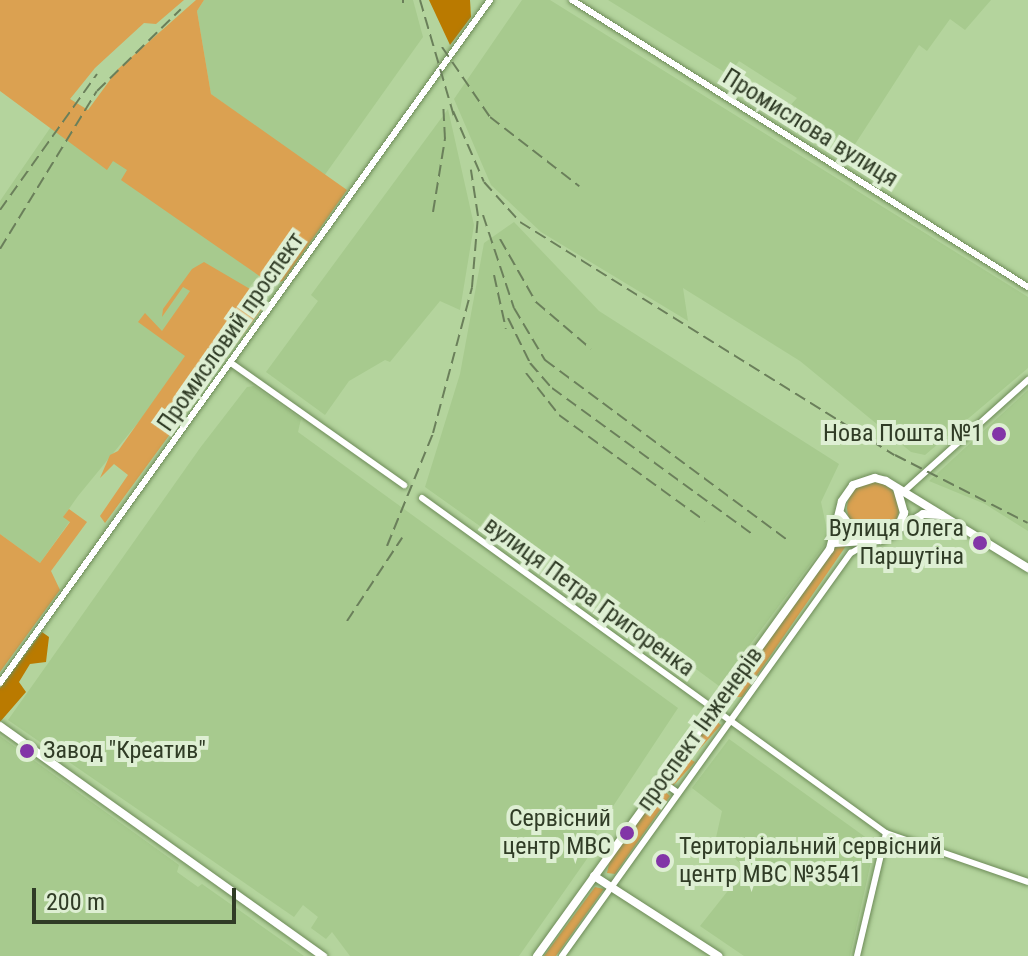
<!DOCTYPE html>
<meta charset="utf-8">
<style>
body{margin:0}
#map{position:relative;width:1028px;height:956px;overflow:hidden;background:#b4d49d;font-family:"Roboto Condensed",sans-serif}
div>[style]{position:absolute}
.built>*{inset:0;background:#a7ca8e}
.green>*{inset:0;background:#dba151}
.round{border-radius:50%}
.forest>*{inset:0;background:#ba7a00}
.roads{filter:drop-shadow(0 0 2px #6d8b58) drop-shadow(0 0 2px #6d8b58)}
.street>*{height:6px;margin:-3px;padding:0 3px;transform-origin:3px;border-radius:3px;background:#fff}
.secondary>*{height:8px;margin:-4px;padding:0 4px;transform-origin:4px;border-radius:4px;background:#fff}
.rail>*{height:2px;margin-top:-1px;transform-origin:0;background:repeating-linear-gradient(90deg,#6a7f5a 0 12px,transparent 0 18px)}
.dots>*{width:22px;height:22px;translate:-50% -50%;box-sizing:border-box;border:4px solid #deefd3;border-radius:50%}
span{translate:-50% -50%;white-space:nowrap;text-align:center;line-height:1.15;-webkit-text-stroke:8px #deefd3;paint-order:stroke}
.street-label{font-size:24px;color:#303c26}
.poi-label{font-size:24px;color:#303c26}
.right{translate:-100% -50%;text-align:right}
.left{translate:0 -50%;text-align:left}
.scale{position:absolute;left:32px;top:888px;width:204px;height:36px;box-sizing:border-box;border:4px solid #303c26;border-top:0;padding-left:10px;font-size:24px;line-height:28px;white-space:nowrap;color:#303c26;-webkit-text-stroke:6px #deefd3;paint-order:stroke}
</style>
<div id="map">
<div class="built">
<i style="clip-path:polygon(204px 0,413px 0,423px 37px,324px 176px,211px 94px,197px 11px)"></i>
<i style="clip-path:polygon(522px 0,550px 0,1028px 297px,1028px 368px,925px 455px,911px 452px,800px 361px,683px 288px,688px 321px,541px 232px,491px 185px,454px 99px)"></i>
<i style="clip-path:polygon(608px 0,991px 0,965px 30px,950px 19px,927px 51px,919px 45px,850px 152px,786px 110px,797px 98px,739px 61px,729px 75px)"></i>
<i style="clip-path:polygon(70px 99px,114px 127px,261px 273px,78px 496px,64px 516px,70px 521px,40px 563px,0 534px,0 201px)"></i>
<i style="clip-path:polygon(448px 109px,474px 225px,460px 310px,440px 301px,390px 362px,385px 360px,349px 381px,325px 415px,266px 372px,318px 301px,311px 295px)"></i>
<i style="clip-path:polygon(514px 222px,599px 311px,839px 464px,821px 502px,829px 539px,719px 686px,673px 652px,667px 659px,425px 487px,460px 374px,484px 243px)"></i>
<i style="clip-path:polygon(254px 386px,301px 419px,298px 432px,678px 708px,596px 832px,598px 843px,519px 956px,350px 956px,332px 932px,326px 939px,311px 928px,318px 917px,303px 905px,294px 917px,8px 720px,200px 448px,247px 387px)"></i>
<i style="clip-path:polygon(1028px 390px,1028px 531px,985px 504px,929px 481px)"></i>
<i style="clip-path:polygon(0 736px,179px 865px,177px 872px,198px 887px,202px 884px,304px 956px,0 956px)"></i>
<i style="clip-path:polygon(729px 739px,875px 844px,850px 956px,744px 956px,700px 926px,746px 868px,715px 842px,722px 811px,692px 788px)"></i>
</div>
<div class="green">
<i style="clip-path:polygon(0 0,184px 0,156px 24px,144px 23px,95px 68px,70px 99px,88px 110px,118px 69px,196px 0,204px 0,197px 11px,211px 94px,347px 190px,283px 281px,271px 284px,121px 180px,127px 170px,113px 161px,107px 170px,0 91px)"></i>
<i style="clip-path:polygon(204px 262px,257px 293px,261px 310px,105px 523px,100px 516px,128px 475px,114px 464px,100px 478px,110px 455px,118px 451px,185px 356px,138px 322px,145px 313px,162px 331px,190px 291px,183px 287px,162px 317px,163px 309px,192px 269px)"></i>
<i class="round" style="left:847px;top:482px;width:52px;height:52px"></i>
<i style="clip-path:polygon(69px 509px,87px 522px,51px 571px,60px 590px,0 672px,0 534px,40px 563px,70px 522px,63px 517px)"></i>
<i style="clip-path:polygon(848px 543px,742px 697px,735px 697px,732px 690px,835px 545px)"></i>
<i style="clip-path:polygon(712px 718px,721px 725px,696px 753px,691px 749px)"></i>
<i style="clip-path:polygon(685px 756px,695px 762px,673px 786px,667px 782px)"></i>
<i style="clip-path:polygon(661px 788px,670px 796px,615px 874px,607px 873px,610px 859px)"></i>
<i style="clip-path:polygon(595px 887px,604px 889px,556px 956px,544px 956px)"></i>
</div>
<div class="forest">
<i style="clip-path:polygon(429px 0,470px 0,471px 17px,450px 45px)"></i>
<i style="clip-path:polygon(42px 632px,49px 637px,46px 662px,30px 664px,19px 682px,26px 692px,0 722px,0 688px)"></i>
</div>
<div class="roads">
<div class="street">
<i style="left:572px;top:0;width:539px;rotate:32.19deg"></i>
<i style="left:231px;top:363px;width:212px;rotate:35.2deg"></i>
<i style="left:901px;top:494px;width:171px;rotate:-41.9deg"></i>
<i style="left:422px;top:498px;width:572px;rotate:35.83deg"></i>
<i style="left:886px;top:833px;width:150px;rotate:19deg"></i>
<i style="left:0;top:683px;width:841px;rotate:-54.34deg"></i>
<i style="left:661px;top:781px;width:21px;rotate:35deg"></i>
<i style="left:562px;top:956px;width:496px;rotate:-54.4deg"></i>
<i style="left:851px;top:553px;width:20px;rotate:-30deg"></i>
<i style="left:857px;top:956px;width:126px;rotate:-76.7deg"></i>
</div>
<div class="secondary">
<i style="left:842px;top:515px;width:29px;rotate:54deg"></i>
<i style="left:900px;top:528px;width:27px;rotate:-31deg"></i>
<i style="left:923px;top:514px;width:18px;rotate:3deg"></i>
<i style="left:834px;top:543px;width:47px;rotate:-3.7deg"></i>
<i style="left:881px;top:540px;width:17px;rotate:-28deg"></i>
<i style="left:896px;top:532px;width:21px;rotate:-67deg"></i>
<i style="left:904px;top:513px;width:25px;rotate:-106deg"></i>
<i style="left:0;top:726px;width:397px;rotate:35.5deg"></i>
<i style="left:594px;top:876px;width:148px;rotate:32.8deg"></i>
<i style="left:537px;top:956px;width:501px;rotate:-54.25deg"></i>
<i style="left:830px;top:549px;width:49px;rotate:-76deg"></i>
<i style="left:842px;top:501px;width:19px;rotate:-55deg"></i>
<i style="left:853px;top:485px;width:23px;rotate:-18deg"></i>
<i style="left:875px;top:478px;width:11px;rotate:15deg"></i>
<i style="left:886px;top:481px;width:167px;rotate:31.5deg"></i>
</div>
</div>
<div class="rail">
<i style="left:403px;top:0;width:3px;rotate:90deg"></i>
<i style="left:420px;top:0;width:125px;rotate:73.7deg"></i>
<i style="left:442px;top:47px;width:85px;rotate:55.6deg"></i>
<i style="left:490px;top:117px;width:113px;rotate:37.8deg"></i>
<i style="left:453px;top:111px;width:77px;rotate:66.4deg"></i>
<i style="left:484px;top:182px;width:54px;rotate:48deg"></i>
<i style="left:520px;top:222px;width:441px;rotate:31.9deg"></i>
<i style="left:895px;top:455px;width:149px;rotate:27.1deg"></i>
<i style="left:0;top:210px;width:167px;rotate:-54.5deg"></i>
<i style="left:433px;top:212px;width:74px;rotate:-80.7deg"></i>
<i style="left:445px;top:139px;width:34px;rotate:-93deg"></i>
<i style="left:483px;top:215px;width:98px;rotate:71.6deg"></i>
<i style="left:514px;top:308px;width:61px;rotate:59.2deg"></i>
<i style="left:545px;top:360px;width:304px;rotate:36.6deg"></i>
<i style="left:500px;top:239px;width:73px;rotate:60.3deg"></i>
<i style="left:536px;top:302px;width:72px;rotate:40.5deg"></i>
<i style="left:0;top:249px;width:185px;rotate:-58.5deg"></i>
<i style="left:97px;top:91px;width:117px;rotate:-44.3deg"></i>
<i style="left:494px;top:275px;width:55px;rotate:77.5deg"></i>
<i style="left:508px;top:318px;width:50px;rotate:63.9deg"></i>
<i style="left:530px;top:363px;width:33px;rotate:49deg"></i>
<i style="left:552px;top:388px;width:246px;rotate:36.1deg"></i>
<i style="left:526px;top:373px;width:53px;rotate:51.8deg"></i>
<i style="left:559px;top:415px;width:180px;rotate:36deg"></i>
<i style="left:387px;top:546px;width:122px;rotate:-67.8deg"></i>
<i style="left:433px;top:433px;width:151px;rotate:-75deg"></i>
<i style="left:472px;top:287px;width:71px;rotate:-85.2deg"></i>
<i style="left:478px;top:216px;width:47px;rotate:-98.7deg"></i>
<i style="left:347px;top:621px;width:100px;rotate:-56.5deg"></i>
</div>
<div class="dots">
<i style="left:999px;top:434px;background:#8235a7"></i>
<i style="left:980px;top:543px;background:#8235a7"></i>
<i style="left:27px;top:751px;background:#8235a7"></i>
<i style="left:627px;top:833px;background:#8235a7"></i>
<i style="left:663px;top:861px;background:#8235a7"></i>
</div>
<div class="street-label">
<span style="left:810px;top:128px;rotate:32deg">Промислова вулиця</span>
<span style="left:231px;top:332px;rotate:-55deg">Промисловий проспект</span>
<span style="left:589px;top:597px;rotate:36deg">вулиця Петра Григоренка</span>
<span style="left:700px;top:729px;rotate:-54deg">проспект Інженерів</span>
</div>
<div class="poi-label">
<span class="right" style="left:983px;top:434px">Нова Пошта №1</span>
<span class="right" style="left:964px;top:543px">Вулиця Олега<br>Паршутіна</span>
<span class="left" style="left:43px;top:751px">Завод "Креатив"</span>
<span class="right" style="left:611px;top:833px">Сервісний<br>центр МВС</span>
<span class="left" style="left:679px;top:861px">Територіальний сервісний<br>центр МВС №3541</span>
</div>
<div class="scale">200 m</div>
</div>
